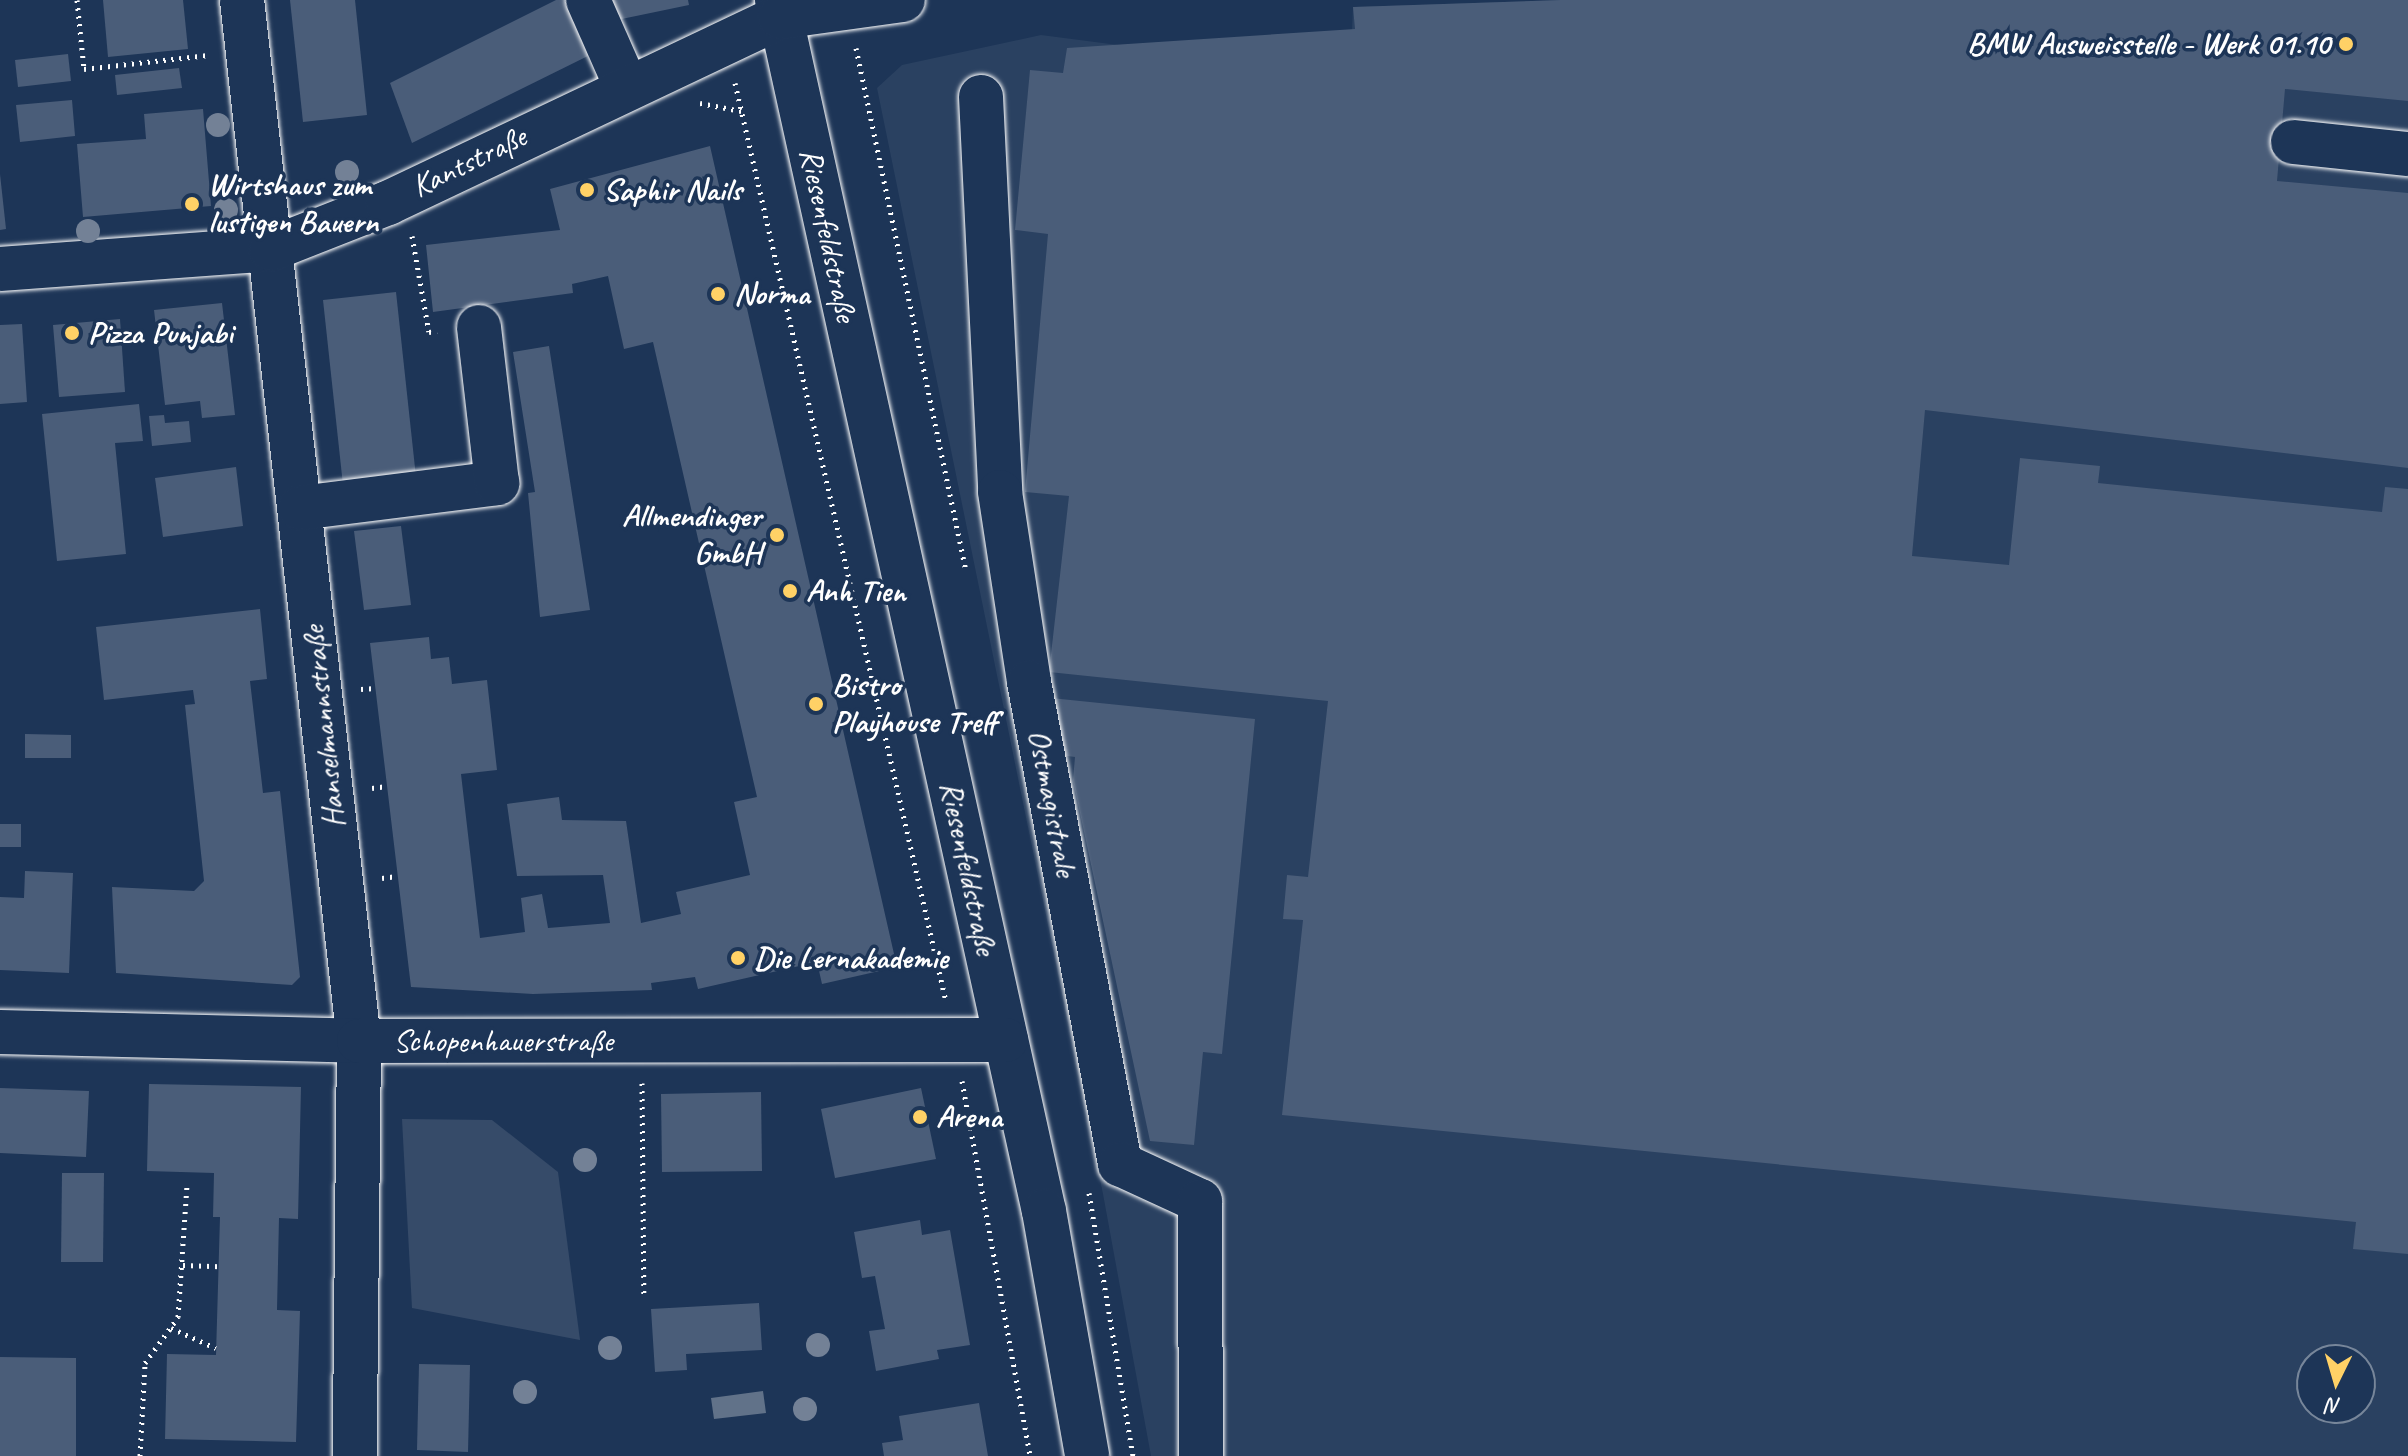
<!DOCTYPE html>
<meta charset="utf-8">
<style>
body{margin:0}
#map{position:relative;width:2408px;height:1456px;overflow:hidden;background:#1d3557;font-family:Caveat,sans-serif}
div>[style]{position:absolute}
.built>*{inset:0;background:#2a4161}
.green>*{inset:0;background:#364b69}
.water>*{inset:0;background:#617289}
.building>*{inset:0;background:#4a5d79}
.path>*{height:5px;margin-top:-2.5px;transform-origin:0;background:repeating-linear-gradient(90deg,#fff 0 2px,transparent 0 8px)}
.roads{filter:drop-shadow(0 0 2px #fff) drop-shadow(0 0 2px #fff)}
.minor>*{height:44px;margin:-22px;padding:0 22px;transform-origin:22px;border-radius:22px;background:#1d3557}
.trees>*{width:24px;height:24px;margin:-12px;border-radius:50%;background:#738196}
.dots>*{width:22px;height:22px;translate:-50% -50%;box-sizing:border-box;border:4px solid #1d3557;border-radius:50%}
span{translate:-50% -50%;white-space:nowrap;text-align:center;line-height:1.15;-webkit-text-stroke:7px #1d3557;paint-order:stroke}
.poi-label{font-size:32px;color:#fff;font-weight:700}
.right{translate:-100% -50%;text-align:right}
.left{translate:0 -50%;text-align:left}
.street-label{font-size:32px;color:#fff}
.north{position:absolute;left:2296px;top:1344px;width:80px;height:80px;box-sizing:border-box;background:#1d3557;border:2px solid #77869a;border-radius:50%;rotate:185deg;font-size:22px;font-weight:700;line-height:32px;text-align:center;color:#fff}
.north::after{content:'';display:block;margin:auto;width:28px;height:36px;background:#ffd166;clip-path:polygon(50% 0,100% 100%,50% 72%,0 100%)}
</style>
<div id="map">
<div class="built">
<i style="clip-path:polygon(evenodd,1561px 0,2408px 0,2408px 1456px,1151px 1456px,1103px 1194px,877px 88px,902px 65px,1041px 35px,1350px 75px,1353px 7px,1561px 0,2312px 1360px,2360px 1360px,2360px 1408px,2312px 1408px,2312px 1360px)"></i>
</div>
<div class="green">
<i style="clip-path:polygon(402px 1119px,492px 1120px,558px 1172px,580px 1340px,412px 1308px)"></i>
</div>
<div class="water">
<i style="clip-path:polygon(763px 1391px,766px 1413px,714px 1419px,711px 1398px)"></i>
</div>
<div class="building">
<i style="clip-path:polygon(103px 0,183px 0,188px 49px,108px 57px)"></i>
<i style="clip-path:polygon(290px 0,355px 0,367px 115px,303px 122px)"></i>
<i style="clip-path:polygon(556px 0,574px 0,598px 51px,412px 143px,390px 83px)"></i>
<i style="clip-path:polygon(607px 0,688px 0,689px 5px,612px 21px)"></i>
<i style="clip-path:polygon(1561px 0,2408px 0,2408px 101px,2285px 89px,2277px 181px,2408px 193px,2408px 468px,1925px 410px,1912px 556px,2009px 565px,2020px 458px,2100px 466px,2098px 483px,2382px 512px,2385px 487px,2408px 489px,2408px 1254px,2353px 1249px,2356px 1222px,1282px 1115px,1303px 920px,1283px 919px,1287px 875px,1308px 877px,1328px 701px,1049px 672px,1069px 496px,1025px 492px,1048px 234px,1015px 230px,1030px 70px,1063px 73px,1067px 48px,1355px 29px,1353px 7px)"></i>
<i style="clip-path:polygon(68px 54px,71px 81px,18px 87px,15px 60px)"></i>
<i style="clip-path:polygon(179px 68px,182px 88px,117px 95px,115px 75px)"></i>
<i style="clip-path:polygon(72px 100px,75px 136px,20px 142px,16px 105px)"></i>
<i style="clip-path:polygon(203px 109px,211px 206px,83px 217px,77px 144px,146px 139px,144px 114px)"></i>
<i style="clip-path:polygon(710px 146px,897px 967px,822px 984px,817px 962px,698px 989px,695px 977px,651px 983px,652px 990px,533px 994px,411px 987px,370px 643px,429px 637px,431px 659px,449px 657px,452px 684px,487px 680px,497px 770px,461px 774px,480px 938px,525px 932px,521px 898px,542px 894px,548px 928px,610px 923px,603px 875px,517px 876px,507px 804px,559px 797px,562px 820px,626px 821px,641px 923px,681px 914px,676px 892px,750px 875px,734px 802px,757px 797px,653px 342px,624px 349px,608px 276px,572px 284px,573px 293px,433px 312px,426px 245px,560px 230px,550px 189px)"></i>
<i style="clip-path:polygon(0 174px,6px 229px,0 230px)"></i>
<i style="clip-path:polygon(396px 292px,416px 477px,343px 485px,323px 300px)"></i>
<i style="clip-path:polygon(222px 303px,235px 415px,202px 418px,200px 401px,165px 405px,154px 310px)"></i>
<i style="clip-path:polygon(120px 319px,125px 392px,59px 397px,53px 325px)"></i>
<i style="clip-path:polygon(22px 324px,27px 402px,0 404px,0 325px)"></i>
<i style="clip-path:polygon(549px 346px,590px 610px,540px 617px,528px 493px,535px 492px,513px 352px)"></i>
<i style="clip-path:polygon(139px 404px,143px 441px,115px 443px,126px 554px,57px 561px,42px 414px)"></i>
<i style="clip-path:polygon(164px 415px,165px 423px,189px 421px,191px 442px,152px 446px,149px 416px)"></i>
<i style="clip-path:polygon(236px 467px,243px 526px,163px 537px,155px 478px)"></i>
<i style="clip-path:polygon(401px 526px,411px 605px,364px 610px,354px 531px)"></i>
<i style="clip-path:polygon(260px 609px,267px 679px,250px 681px,263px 793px,280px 791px,300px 977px,292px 985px,116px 973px,112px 887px,194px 891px,204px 881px,185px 705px,195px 704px,193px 690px,104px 700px,96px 627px)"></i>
<i style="clip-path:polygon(1051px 698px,1255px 719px,1222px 1054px,1203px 1052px,1194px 1145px,1150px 1141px,1073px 780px,1075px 757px,1060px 755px)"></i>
<i style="clip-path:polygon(25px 734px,71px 735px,71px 758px,25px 758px)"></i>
<i style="clip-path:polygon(0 824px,21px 824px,21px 847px,0 847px)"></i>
<i style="clip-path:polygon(25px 871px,73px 873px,69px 973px,0 970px,0 897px,24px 898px)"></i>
<i style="clip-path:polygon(149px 1084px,301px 1087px,298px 1219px,279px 1218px,277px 1310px,300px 1311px,296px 1442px,165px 1439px,167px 1354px,216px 1355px,220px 1217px,213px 1217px,214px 1173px,147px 1171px)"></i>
<i style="clip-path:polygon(0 1088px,89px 1091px,86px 1157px,0 1153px)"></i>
<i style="clip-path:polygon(921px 1088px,936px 1159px,835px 1178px,821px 1109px)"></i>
<i style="clip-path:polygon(761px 1092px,762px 1171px,662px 1172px,661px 1094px)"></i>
<i style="clip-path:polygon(62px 1173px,104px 1173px,103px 1262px,61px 1262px)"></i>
<i style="clip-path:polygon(920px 1220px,922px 1235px,950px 1230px,970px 1345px,937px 1350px,939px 1359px,876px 1371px,869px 1331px,885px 1329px,875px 1276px,862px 1278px,854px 1232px)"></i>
<i style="clip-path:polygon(759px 1303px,762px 1350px,686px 1354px,687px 1370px,655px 1372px,651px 1309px)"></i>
<i style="clip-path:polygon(0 1357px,76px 1358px,76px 1456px,0 1456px)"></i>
<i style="clip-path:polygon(419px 1364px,470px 1365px,468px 1452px,417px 1450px)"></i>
<i style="clip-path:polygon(979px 1403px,988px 1456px,884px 1456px,882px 1443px,903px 1440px,899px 1416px)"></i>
</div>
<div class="path">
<i style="left:77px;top:0;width:69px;rotate:84.2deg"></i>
<i style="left:84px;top:69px;width:125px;rotate:-6.4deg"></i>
<i style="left:856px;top:48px;width:534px;rotate:78.12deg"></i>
<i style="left:735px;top:83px;width:942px;rotate:77.06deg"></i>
<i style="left:700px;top:103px;width:42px;rotate:11deg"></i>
<i style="left:412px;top:236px;width:97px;rotate:80deg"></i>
<i style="left:429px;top:332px;width:8px;rotate:-7deg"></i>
<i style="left:361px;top:689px;width:15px;rotate:-4deg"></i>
<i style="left:372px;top:788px;width:15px;rotate:-8deg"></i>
<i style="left:382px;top:878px;width:15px;rotate:-8deg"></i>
<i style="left:962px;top:1081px;width:381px;rotate:79.7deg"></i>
<i style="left:642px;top:1083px;width:214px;rotate:89.5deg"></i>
<i style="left:1089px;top:1193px;width:267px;rotate:80.5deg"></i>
<i style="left:183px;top:1265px;width:36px;rotate:2deg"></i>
<i style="left:171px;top:1328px;width:49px;rotate:24deg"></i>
<i style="left:140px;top:1456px;width:93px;rotate:-86.9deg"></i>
<i style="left:145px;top:1363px;width:57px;rotate:-54.3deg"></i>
<i style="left:178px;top:1317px;width:133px;rotate:-86.1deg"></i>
</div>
<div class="roads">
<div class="minor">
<i style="left:242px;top:0;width:1048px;rotate:83.59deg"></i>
<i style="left:359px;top:1041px;width:415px;rotate:90.6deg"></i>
<i style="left:588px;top:0;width:94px;rotate:66.2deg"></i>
<i style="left:777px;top:0;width:1240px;rotate:77.57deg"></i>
<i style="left:1044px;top:1211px;width:249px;rotate:80deg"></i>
<i style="left:981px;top:97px;width:395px;rotate:87.2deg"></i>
<i style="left:1000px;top:492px;width:192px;rotate:81.3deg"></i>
<i style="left:1029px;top:682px;width:491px;rotate:79.3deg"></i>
<i style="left:1120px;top:1164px;width:88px;rotate:24.8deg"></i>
<i style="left:1200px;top:1201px;width:255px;rotate:89.8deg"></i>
<i style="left:2293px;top:142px;width:116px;rotate:6deg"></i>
<i style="left:0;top:269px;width:272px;rotate:-4.2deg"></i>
<i style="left:271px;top:249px;width:126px;rotate:-21.5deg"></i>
<i style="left:388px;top:203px;width:434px;rotate:-25.4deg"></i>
<i style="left:780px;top:17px;width:124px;rotate:-7.9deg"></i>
<i style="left:300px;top:508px;width:199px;rotate:-7.2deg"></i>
<i style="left:497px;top:483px;width:157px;rotate:-96.6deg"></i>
<i style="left:0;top:1032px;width:359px;rotate:1.4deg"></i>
<i style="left:359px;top:1041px;width:647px;rotate:-0.09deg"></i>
</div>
</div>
<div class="trees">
<i style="left:218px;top:125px"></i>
<i style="left:347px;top:172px"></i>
<i style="left:226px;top:210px"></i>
<i style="left:88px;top:231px"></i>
<i style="left:585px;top:1160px"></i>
<i style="left:818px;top:1345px"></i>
<i style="left:610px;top:1348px"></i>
<i style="left:525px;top:1392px"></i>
<i style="left:805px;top:1409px"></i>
</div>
<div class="dots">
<i style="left:2346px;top:44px;background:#ffd166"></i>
<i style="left:587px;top:190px;background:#ffd166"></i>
<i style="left:192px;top:204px;background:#ffd166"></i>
<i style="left:718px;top:294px;background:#ffd166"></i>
<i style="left:72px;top:333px;background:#ffd166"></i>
<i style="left:777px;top:535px;background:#ffd166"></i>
<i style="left:790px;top:591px;background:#ffd166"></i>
<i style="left:816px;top:704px;background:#ffd166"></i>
<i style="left:738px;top:958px;background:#ffd166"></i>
<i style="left:920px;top:1117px;background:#ffd166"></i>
</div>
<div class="poi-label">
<span class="right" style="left:2330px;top:44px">BMW Ausweisstelle - Werk 01.10</span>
<span class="left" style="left:208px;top:204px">Wirtshaus zum<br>lustigen Bauern</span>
<span class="left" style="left:603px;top:190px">Saphir Nails</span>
<span class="left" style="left:734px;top:294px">Norma</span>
<span class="left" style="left:88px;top:333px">Pizza Punjabi</span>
<span class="right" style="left:761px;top:535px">Allmendinger<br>GmbH</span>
<span class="left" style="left:806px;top:591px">Anh Tien</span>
<span class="left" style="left:832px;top:704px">Bistro<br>Playhouse Treff</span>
<span class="left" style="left:754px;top:958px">Die Lernakademie</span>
<span class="left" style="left:936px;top:1117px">Arena</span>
</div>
<div class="street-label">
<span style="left:469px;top:162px;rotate:-26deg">Kantstraße</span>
<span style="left:828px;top:235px;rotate:78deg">Riesenfeldstraße</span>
<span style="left:324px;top:727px;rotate:-96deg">Hanselmannstraße</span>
<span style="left:1052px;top:803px;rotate:79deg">Ostmagistrale</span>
<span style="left:968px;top:868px;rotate:78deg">Riesenfeldstraße</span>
<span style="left:503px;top:1041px">Schopenhauerstraße</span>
</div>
<div class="north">N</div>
</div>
